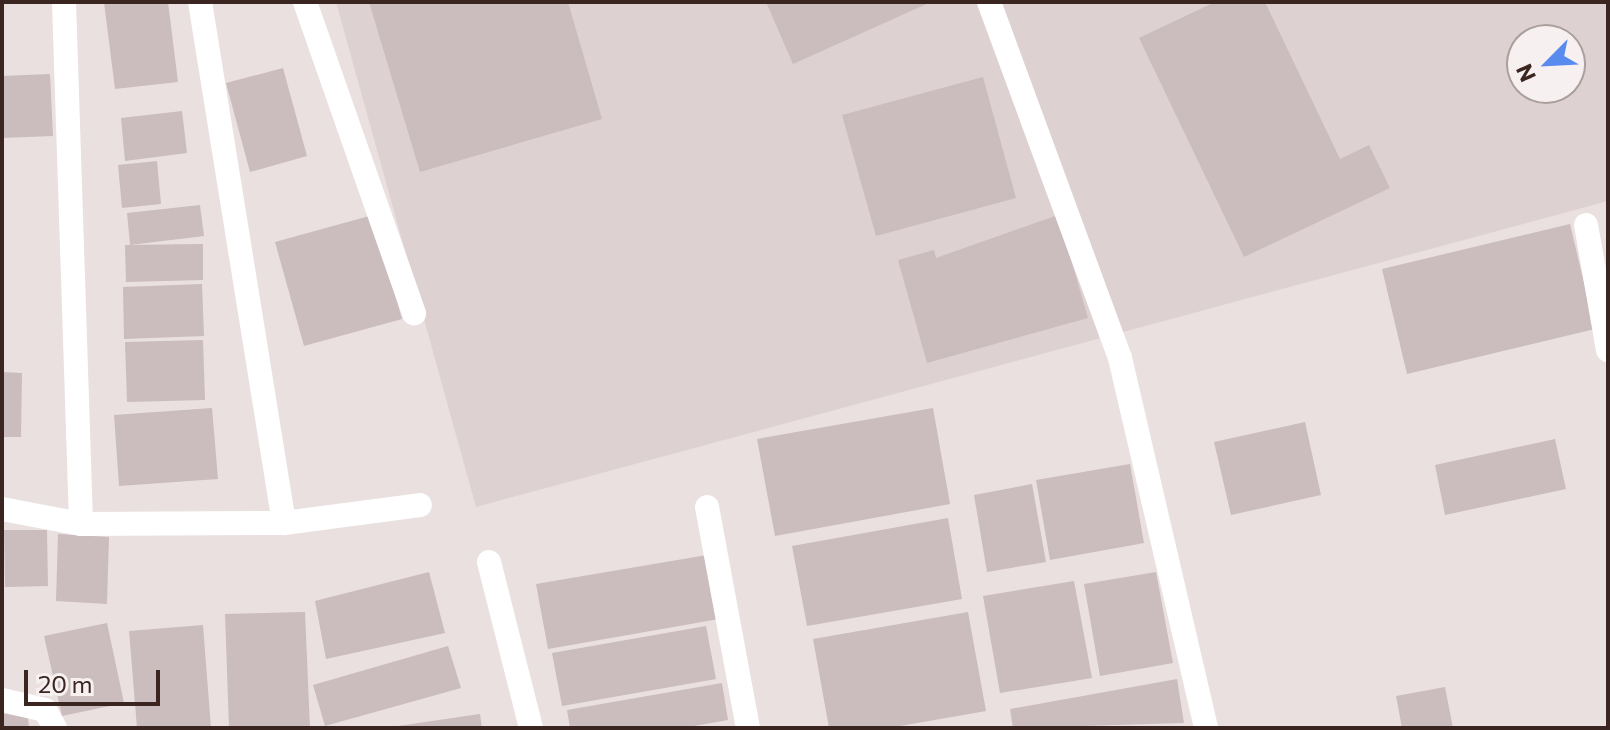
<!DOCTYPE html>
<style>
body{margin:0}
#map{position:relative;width:1610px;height:730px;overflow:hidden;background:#eae0e0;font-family:Commissioner,sans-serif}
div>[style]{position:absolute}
.built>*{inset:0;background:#ded1d1}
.building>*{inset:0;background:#cbbcbd}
.minor>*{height:24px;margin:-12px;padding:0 12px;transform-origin:12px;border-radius:12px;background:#fff}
span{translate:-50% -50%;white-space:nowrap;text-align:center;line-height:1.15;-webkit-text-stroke:6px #f7f0f1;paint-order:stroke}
.frame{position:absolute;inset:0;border:4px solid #3a2521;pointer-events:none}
.north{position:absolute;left:1506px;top:24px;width:80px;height:80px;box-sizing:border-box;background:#f7f0f1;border:2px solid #ab9f9e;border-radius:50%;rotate:246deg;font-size:22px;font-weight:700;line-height:32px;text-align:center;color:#3a2521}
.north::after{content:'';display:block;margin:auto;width:28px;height:36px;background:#598bef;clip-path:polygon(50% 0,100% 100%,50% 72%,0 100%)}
.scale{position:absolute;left:24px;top:670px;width:136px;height:36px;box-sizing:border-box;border:4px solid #3a2521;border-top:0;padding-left:10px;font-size:24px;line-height:28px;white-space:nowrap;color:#3a2521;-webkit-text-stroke:6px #f7f0f1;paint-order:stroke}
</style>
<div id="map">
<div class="built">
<i style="clip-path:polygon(evenodd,336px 2px,1608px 2px,1608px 201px,476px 507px,336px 2px,1522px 40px,1570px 40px,1570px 88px,1522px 88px,1522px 40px)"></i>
</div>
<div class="building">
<i style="clip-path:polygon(104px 2px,168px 2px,178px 82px,115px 89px)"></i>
<i style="clip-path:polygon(369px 2px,568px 2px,602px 119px,420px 172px)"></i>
<i style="clip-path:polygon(766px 2px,931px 2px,793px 64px)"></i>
<i style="clip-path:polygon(1215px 2px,1265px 2px,1340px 159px,1369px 145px,1390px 188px,1244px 257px,1139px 38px)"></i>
<i style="clip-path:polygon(283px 68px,307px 156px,250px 172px,226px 83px)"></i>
<i style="clip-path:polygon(50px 74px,53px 136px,2px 138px,2px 76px)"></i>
<i style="clip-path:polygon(983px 77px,1016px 198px,876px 236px,842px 115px)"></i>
<i style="clip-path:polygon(182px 111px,187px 153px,125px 161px,121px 118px)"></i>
<i style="clip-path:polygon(157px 161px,161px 204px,122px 208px,118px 165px)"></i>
<i style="clip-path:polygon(200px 205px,204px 236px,130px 245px,127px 213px)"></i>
<i style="clip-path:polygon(373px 215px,402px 319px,304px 346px,275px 242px)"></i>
<i style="clip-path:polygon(1058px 215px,1088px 318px,927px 363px,898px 260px,934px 250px,936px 258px)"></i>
<i style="clip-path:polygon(1570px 224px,1595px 329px,1407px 374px,1382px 269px)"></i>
<i style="clip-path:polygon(203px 244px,203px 280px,126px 282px,125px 245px)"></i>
<i style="clip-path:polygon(202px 284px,204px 336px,124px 339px,123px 287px)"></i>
<i style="clip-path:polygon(203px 340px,205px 400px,127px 402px,125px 342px)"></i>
<i style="clip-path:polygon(2px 372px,22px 373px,21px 437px,2px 437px)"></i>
<i style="clip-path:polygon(212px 408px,218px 479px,119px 486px,114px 415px)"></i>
<i style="clip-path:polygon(933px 408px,950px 504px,775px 536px,757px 439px)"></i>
<i style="clip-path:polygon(1305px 422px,1321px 495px,1231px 515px,1214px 442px)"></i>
<i style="clip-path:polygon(1555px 439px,1566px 489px,1445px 515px,1435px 465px)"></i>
<i style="clip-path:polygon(1130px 464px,1144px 543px,1050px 560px,1036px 480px)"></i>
<i style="clip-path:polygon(1032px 484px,1046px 562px,987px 572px,974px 495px)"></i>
<i style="clip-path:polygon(948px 518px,962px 599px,807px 626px,792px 546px)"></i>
<i style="clip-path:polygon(4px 530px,47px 530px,48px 586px,5px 587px)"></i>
<i style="clip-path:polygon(58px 534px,109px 537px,107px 604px,56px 601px)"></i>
<i style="clip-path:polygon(707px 555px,719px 619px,548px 649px,536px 584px)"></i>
<i style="clip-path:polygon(429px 572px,445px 633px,326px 659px,315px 601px)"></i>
<i style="clip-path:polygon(1156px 572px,1173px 663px,1100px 676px,1084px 584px)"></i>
<i style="clip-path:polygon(1074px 581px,1092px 678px,1000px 693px,983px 596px)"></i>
<i style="clip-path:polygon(305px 612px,310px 728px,229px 728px,225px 614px)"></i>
<i style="clip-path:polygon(968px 612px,986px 711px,889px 728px,829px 728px,813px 639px)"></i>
<i style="clip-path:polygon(107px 623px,124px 703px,62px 716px,44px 636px)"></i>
<i style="clip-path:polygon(203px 625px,211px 728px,137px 728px,129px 631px)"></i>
<i style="clip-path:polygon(706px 626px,716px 679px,562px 706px,552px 653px)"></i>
<i style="clip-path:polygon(448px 646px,461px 688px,325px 726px,313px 685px)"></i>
<i style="clip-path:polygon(1177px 679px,1184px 723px,1013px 728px,1010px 709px)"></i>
<i style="clip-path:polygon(722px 683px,728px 720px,683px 728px,570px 728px,567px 710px)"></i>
<i style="clip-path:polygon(1445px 687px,1453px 728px,1402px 728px,1396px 696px)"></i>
<i style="clip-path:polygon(2px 713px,28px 718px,29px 728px,2px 728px)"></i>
<i style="clip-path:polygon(480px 714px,482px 728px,398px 728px,398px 726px)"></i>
</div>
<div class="minor">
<i style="left:64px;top:2px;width:522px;rotate:88.13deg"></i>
<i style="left:200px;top:2px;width:528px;rotate:80.84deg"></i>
<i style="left:305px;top:2px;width:330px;rotate:70.7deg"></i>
<i style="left:989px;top:2px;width:379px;rotate:69.8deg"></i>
<i style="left:1120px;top:358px;width:380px;rotate:76.9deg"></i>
<i style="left:1586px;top:225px;width:127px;rotate:80deg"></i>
<i style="left:707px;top:507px;width:225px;rotate:79.5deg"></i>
<i style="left:2px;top:509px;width:80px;rotate:10.8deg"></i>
<i style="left:81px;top:524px;width:203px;rotate:-0.3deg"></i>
<i style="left:284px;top:523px;width:137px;rotate:-7.5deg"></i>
<i style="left:489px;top:562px;width:171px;rotate:75.8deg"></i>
<i style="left:2px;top:700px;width:44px;rotate:13.1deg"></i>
<i style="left:45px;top:710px;width:21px;rotate:61deg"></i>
</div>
<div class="frame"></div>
<div class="north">N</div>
<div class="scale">20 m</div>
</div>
